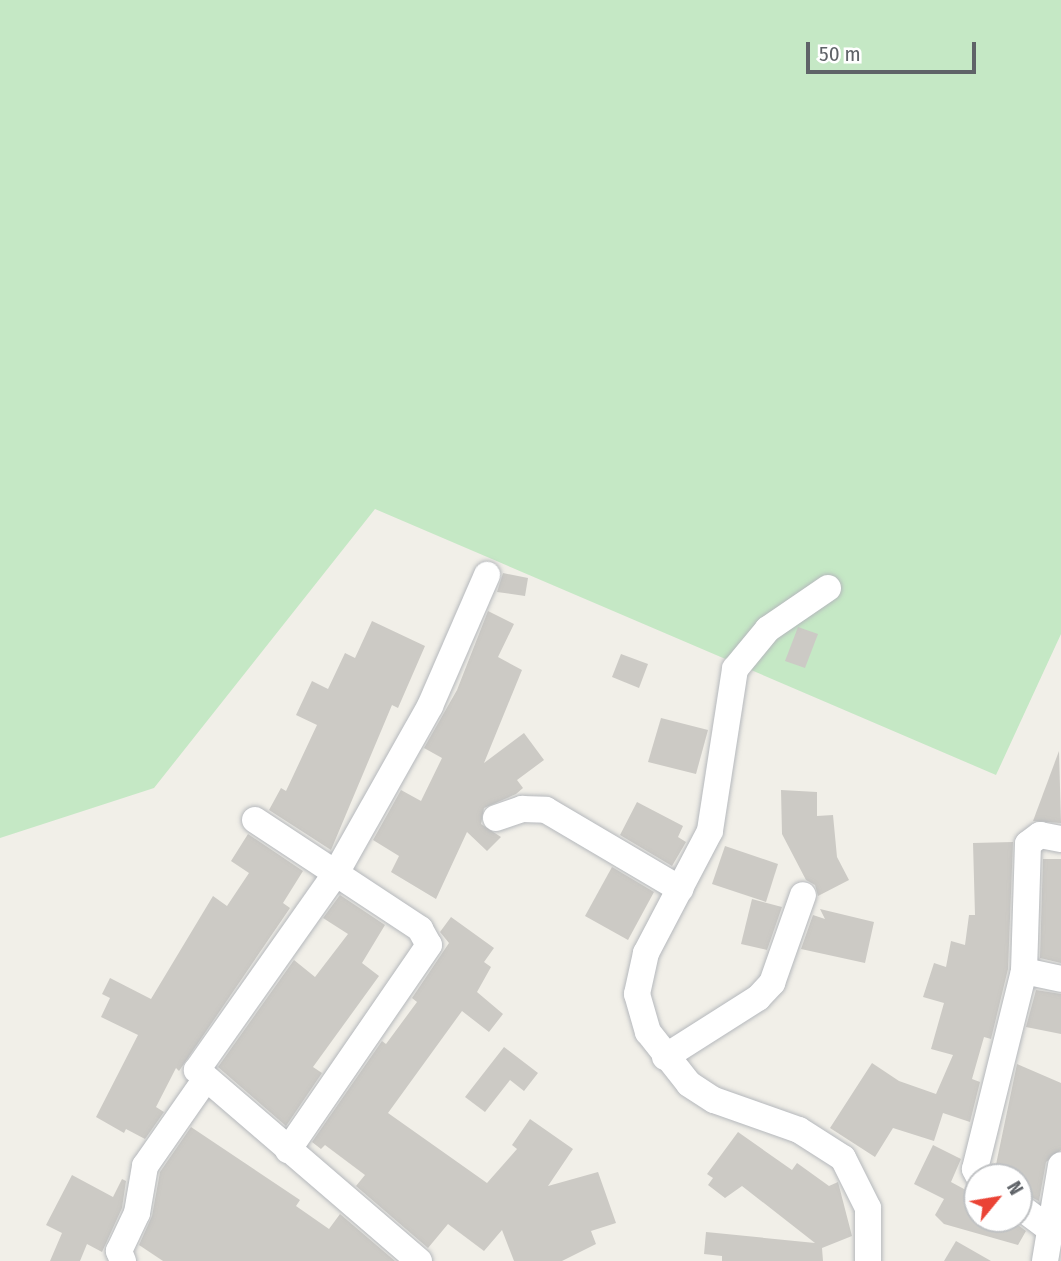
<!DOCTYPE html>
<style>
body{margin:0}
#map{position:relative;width:1061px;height:1261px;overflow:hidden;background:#f1efe8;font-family:"Fira Sans Condensed",sans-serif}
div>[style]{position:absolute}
.green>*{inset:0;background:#c5e8c5}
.building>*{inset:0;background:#cccac5}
.roads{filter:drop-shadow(0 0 2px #b5b8bc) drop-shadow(0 0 2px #b5b8bc)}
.minor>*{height:26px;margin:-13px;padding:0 13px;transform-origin:13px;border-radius:13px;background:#fff}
span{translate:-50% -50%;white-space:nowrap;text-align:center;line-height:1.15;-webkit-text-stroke:7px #fff;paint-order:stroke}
.north{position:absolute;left:963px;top:1163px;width:70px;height:70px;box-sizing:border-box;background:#fff;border:2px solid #bfc1c3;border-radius:50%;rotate:60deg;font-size:19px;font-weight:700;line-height:28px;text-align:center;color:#5f6368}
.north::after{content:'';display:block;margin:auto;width:24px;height:32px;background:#ea4335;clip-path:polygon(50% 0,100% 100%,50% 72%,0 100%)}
.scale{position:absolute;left:806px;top:42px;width:170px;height:32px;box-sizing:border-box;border:4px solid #5f6368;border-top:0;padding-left:9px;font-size:21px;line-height:24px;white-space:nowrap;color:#5f6368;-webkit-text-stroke:5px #fff;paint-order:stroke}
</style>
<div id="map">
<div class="green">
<i style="clip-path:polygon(0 0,1061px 0,1061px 634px,996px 775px,375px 509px,154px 788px,0 838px)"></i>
</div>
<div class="building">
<i style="clip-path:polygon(503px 573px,528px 578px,525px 596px,497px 592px)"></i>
<i style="clip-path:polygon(488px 611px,514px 624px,498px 657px,522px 670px,484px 763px,524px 733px,544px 760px,517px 780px,523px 788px,516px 794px,484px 808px,481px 824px,501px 837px,487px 851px,467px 832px,436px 899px,391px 872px,399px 856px,373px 840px,401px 790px,421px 801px,442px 758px,424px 748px,457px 690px)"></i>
<i style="clip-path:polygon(372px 621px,425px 646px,398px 708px,392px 705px,331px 850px,269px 810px,281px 788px,286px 791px,317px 725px,296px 715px,312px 681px,328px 689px,345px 653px,355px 658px)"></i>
<i style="clip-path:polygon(798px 627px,818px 634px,805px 668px,785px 661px)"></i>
<i style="clip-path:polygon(621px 654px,648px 664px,639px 688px,612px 677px)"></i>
<i style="clip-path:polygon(661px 718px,708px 730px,696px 774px,648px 762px)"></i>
<i style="clip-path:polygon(1059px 751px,1061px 823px,1033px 821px)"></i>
<i style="clip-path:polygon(781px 790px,817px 792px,817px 816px,833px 815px,837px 857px,849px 880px,818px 896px,815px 885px,806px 880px,782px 834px)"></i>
<i style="clip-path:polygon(637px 802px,683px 826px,678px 837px,686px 842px,672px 866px,620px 835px)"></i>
<i style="clip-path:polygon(248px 834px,303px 871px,283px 903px,290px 908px,179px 1071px,176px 1068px,156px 1107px,164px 1112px,145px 1139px,126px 1129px,124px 1133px,96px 1117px,138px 1035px,101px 1017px,110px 998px,102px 994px,110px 978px,151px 999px,213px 896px,227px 906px,249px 873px,231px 861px)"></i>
<i style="clip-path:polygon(1013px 842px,1008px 969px,991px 1039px,984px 1037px,972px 1079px,980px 1082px,970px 1122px,943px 1113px,934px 1141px,893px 1128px,875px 1157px,830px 1128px,872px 1063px,899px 1081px,936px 1094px,953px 1055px,931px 1049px,944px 1003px,923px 997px,934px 963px,946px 967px,951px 941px,965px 945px,969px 915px,975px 915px,973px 843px)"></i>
<i style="clip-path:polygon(725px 846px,778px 864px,766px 902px,712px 884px)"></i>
<i style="clip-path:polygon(1043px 859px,1061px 859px,1061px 963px,1040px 958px)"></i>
<i style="clip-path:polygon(612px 867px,654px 892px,628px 940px,585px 916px)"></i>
<i style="clip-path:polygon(340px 895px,385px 925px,362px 963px,379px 976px,313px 1067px,322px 1073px,286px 1126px,218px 1067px,294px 960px,315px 977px,348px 934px,323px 918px)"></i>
<i style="clip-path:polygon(752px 899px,782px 907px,767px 950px,741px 944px)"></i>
<i style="clip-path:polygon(820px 909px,874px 922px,865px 963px,801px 949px,813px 915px,825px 919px)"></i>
<i style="clip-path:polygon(451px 917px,494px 948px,484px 962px,491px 967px,477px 992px,503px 1014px,489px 1032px,462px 1011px,388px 1113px,487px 1183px,517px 1149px,512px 1145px,530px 1119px,573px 1149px,548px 1186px,598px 1172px,616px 1223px,591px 1231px,596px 1244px,562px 1261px,514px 1261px,502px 1230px,484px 1251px,448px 1224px,428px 1248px,356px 1186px,365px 1175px,325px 1145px,321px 1149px,312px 1142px,382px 1041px,386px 1044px,417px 1002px,412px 998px,449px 943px,440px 932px)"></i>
<i style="clip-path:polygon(1036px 990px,1061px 994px,1061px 1034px,1026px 1027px)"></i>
<i style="clip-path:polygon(504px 1047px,538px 1073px,524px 1091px,510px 1080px,485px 1112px,465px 1097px)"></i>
<i style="clip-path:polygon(1017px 1064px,1061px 1083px,1061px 1150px,1046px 1162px,1039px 1201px,1019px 1191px,1019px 1177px,994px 1174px)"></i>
<i style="clip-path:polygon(191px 1127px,300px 1200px,296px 1206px,329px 1229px,340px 1214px,395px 1261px,163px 1261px,139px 1245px,152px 1216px,160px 1172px)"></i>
<i style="clip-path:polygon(738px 1132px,792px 1170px,797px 1163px,829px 1186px,838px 1182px,852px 1236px,822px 1248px,823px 1261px,722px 1261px,722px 1256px,704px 1254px,706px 1232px,815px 1243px,742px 1186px,725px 1198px,708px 1185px,713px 1178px,707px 1174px)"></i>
<i style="clip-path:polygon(933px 1145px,961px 1159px,951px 1182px,977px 1196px,977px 1219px,1010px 1219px,1026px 1231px,1018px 1245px,944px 1224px,935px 1215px,944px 1199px,914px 1184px)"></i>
<i style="clip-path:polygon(72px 1175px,113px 1197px,122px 1179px,126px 1181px,122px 1208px,102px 1252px,87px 1244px,80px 1261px,50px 1261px,62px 1233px,46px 1225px)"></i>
<i style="clip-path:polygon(956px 1241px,991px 1261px,944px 1261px)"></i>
</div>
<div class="roads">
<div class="minor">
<i style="left:828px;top:588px;width:73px;rotate:145.7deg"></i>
<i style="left:768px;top:629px;width:52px;rotate:129.5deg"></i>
<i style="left:735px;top:669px;width:164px;rotate:98.8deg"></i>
<i style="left:710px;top:831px;width:138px;rotate:117.7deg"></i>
<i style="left:646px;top:953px;width:42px;rotate:102.4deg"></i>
<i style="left:637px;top:994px;width:40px;rotate:74deg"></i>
<i style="left:648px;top:1032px;width:66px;rotate:51.7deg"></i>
<i style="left:689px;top:1084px;width:30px;rotate:33deg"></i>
<i style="left:714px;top:1100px;width:90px;rotate:19.4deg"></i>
<i style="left:799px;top:1130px;width:52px;rotate:32.5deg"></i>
<i style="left:843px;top:1158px;width:56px;rotate:63.4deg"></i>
<i style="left:868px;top:1208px;width:53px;rotate:90deg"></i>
<i style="left:496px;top:818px;width:28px;rotate:-19deg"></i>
<i style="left:522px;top:809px;width:24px;rotate:2deg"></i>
<i style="left:546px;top:810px;width:156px;rotate:30.5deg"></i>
<i style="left:255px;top:820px;width:198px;rotate:33.4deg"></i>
<i style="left:420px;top:929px;width:18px;rotate:61deg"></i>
<i style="left:429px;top:945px;width:249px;rotate:124.5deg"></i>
<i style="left:1024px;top:971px;width:38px;rotate:12deg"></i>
<i style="left:665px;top:1057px;width:110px;rotate:-32.4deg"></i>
<i style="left:758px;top:998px;width:21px;rotate:-47deg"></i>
<i style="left:772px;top:983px;width:93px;rotate:-70.6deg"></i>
<i style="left:979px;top:1177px;width:9px;rotate:-117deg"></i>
<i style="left:975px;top:1169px;width:204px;rotate:-76.1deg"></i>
<i style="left:1024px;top:971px;width:127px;rotate:-88.2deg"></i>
<i style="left:1028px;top:844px;width:15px;rotate:-37deg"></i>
<i style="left:1040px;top:835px;width:21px;rotate:11deg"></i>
<i style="left:1019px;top:1206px;width:36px;rotate:37deg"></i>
<i style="left:123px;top:1261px;width:11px;rotate:-112deg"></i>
<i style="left:119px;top:1251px;width:42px;rotate:-64.7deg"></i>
<i style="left:137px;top:1213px;width:48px;rotate:-80.3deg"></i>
<i style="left:145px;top:1166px;width:105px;rotate:-55.1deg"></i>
<i style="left:419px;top:1261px;width:293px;rotate:-139.3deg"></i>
<i style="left:197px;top:1070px;width:241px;rotate:-54.8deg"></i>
<i style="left:336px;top:873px;width:192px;rotate:-60.6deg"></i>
<i style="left:430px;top:706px;width:143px;rotate:-66.5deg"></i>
<i style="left:1045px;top:1261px;width:97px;rotate:-80.5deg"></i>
</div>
</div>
<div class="north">N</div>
<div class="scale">50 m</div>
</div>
